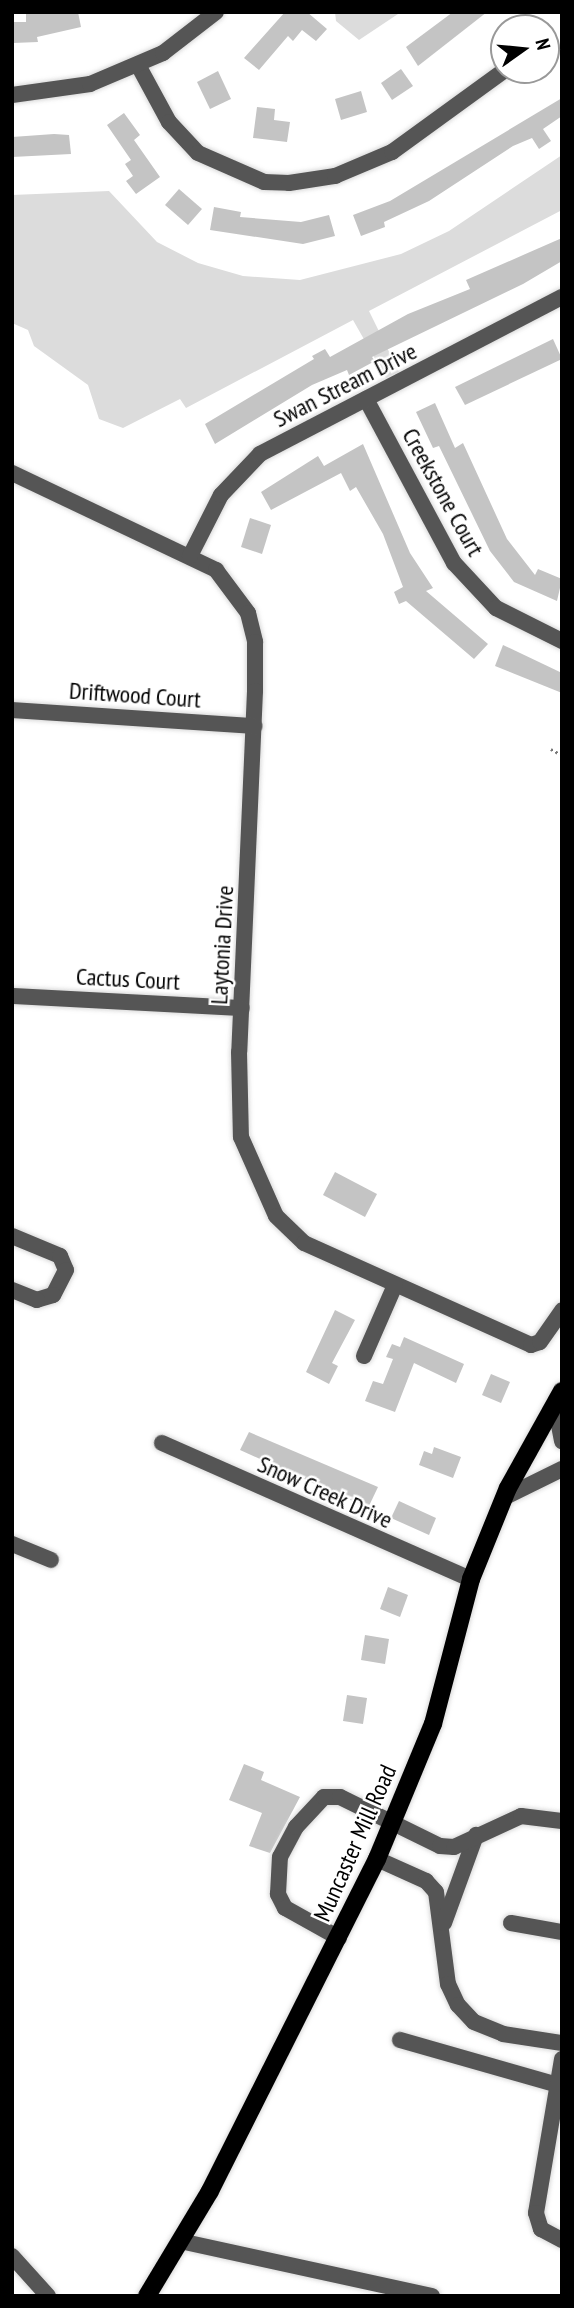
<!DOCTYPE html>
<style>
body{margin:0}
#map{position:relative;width:574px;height:2308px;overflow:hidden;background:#fff;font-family:"PT Sans Narrow",sans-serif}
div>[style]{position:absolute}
.green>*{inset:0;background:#dcdcdc}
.building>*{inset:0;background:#c4c4c4}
.path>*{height:2.5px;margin-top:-1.25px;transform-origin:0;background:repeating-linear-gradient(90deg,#777 0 2px,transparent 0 5.5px)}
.roads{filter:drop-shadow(0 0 2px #dbdbdb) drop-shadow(0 0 2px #dbdbdb)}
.minor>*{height:16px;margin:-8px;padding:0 8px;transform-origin:8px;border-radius:8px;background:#555}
.major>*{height:18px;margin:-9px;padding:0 9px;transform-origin:9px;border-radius:9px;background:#000}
span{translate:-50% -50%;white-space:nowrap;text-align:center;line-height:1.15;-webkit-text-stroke:5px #fff;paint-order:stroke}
.street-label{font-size:24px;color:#000}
.frame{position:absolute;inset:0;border:14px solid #000;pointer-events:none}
.north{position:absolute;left:490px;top:14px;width:70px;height:70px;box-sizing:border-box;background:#fff;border:2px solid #999;border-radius:50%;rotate:75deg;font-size:19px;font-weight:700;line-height:28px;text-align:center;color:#000}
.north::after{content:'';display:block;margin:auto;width:24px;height:32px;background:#000;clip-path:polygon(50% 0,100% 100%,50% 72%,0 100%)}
</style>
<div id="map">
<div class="green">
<i style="clip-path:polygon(335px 12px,401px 12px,359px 40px,336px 21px)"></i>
<i style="clip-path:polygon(562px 155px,562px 210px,369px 311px,399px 372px,386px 378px,353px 320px,186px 408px,180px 399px,123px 428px,99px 419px,88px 385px,34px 346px,28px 330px,12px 323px,12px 195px,109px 191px,157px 242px,198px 263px,243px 276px,300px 280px,401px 254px,449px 231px)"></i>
</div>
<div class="building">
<i style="clip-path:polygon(78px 12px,81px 27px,37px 37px,38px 42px,13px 43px,12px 22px,26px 22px,26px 13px)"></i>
<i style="clip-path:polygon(285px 12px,307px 12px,327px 29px,316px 41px,302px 30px,293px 41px,288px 36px,259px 70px,244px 58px)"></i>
<i style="clip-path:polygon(453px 12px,487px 12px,418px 66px,406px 47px)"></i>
<i style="clip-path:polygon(401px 69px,413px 86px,392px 100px,381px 83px)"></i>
<i style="clip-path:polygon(218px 71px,231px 99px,210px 109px,197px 82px)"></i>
<i style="clip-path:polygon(361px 91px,367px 112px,341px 120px,335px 99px)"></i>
<i style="clip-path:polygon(562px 98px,562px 116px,543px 129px,551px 141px,539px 149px,532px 138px,513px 146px,429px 201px,384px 222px,385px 227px,361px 236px,353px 215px,390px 201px)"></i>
<i style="clip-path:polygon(257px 107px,275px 109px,274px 120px,290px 122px,287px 142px,253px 138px)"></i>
<i style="clip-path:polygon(124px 113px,140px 135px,134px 140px,160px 177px,136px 194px,126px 181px,133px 176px,125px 164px,131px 160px,107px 125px)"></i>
<i style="clip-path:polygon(54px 134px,69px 135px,71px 154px,12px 157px,12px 137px)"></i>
<i style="clip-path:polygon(179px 189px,202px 209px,188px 225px,165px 205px)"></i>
<i style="clip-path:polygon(214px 207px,241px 212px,240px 217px,301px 222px,329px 215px,335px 236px,303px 244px,210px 230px)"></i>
<i style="clip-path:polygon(562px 238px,562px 261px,523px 284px,372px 357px,375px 361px,349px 375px,347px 370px,312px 385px,215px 444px,205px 424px,314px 359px,312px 356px,325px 349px,330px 357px,408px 314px,470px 289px,466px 280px)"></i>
<i style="clip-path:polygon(553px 339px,562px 359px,465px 405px,455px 387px)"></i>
<i style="clip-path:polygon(435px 403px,455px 448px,463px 443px,507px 539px,535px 575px,538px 569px,562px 579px,557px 601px,514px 582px,490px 551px,439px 446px,433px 448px,416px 412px)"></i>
<i style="clip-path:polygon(363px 444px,410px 553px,433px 588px,426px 591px,488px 644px,474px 659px,406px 601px,399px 604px,394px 592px,403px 587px,383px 534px,356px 487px,350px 491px,341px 473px,271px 510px,261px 492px,318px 456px,324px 466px)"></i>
<i style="clip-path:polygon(250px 518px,271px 525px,262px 554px,241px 547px)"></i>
<i style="clip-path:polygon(503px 645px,562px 673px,562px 693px,495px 666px)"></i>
<i style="clip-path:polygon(335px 1172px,377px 1194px,365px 1217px,323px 1195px)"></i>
<i style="clip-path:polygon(335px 1310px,355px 1320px,332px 1363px,338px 1366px,329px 1384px,306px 1372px)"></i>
<i style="clip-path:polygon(404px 1337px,464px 1364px,456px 1383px,414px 1363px,395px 1412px,365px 1401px,373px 1381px,383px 1384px,393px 1359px,386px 1357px,392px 1344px,400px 1347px)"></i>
<i style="clip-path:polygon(491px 1374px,510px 1382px,501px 1403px,482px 1395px)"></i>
<i style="clip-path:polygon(249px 1432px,378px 1487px,368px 1508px,240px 1450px)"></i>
<i style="clip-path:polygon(434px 1447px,461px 1457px,453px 1478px,419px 1465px,424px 1451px,432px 1454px)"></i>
<i style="clip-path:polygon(399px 1501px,436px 1518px,429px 1535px,391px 1518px)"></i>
<i style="clip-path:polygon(388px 1587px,408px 1595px,400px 1617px,380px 1609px)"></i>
<i style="clip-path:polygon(365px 1635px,389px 1639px,385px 1664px,361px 1660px)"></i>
<i style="clip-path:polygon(347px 1695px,367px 1698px,363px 1724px,343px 1721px)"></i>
<i style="clip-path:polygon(244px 1764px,264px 1772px,261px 1780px,300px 1797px,270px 1853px,249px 1846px,262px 1813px,229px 1800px)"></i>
</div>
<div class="path">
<i style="left:551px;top:749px;width:13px;rotate:29deg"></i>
</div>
<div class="roads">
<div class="minor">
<i style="left:138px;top:65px;width:65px;rotate:61.5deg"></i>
<i style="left:169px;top:122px;width:42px;rotate:46.9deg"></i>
<i style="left:198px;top:153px;width:72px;rotate:23.7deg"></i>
<i style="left:264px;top:182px;width:25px;rotate:2deg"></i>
<i style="left:289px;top:183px;width:47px;rotate:-8.7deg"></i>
<i style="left:335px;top:176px;width:62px;rotate:-22.8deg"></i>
<i style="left:392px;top:152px;width:140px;rotate:-36deg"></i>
<i style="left:12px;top:95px;width:79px;rotate:-8deg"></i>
<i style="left:90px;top:84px;width:79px;rotate:-23deg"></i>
<i style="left:163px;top:53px;width:67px;rotate:-37.7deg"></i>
<i style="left:366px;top:399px;width:186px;rotate:61.8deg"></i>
<i style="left:454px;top:563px;width:62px;rotate:47deg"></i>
<i style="left:496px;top:608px;width:74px;rotate:26.6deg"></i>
<i style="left:12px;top:473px;width:226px;rotate:25.4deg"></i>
<i style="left:216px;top:570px;width:54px;rotate:53.3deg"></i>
<i style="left:248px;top:613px;width:30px;rotate:76deg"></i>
<i style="left:255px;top:642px;width:49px;rotate:90deg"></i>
<i style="left:255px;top:691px;width:361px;rotate:92.5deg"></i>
<i style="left:239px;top:1052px;width:85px;rotate:88.7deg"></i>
<i style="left:241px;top:1137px;width:86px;rotate:66.1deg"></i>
<i style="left:276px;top:1216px;width:39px;rotate:44deg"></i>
<i style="left:304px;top:1243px;width:249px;rotate:24.2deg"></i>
<i style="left:531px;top:1345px;width:9px;rotate:-18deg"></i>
<i style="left:540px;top:1342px;width:39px;rotate:-55deg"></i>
<i style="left:190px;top:556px;width:68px;rotate:-63.1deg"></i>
<i style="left:221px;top:495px;width:57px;rotate:-46.4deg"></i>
<i style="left:260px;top:454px;width:340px;rotate:-27.5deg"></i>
<i style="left:12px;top:710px;width:243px;rotate:3.8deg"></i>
<i style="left:12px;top:996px;width:230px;rotate:3deg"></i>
<i style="left:12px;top:1236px;width:52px;rotate:22.6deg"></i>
<i style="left:60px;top:1256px;width:15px;rotate:67deg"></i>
<i style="left:66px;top:1270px;width:28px;rotate:117deg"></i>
<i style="left:53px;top:1295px;width:17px;rotate:163deg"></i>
<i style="left:37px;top:1300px;width:27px;rotate:-158deg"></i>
<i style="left:364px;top:1356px;width:77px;rotate:-66.4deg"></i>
<i style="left:555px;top:1405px;width:37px;rotate:79deg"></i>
<i style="left:162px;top:1443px;width:338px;rotate:23.8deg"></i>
<i style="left:505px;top:1497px;width:64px;rotate:-26.2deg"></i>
<i style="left:12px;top:1544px;width:42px;rotate:22.3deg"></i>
<i style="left:377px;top:1859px;width:54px;rotate:24.2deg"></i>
<i style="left:426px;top:1881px;width:15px;rotate:48deg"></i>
<i style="left:436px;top:1892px;width:93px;rotate:82.6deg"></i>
<i style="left:448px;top:1984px;width:23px;rotate:65deg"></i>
<i style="left:458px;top:2005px;width:23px;rotate:47deg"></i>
<i style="left:474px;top:2022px;width:31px;rotate:22deg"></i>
<i style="left:503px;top:2034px;width:60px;rotate:8.7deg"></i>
<i style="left:444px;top:1923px;width:94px;rotate:-70deg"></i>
<i style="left:511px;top:1923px;width:52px;rotate:10deg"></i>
<i style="left:339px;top:1938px;width:62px;rotate:-150.9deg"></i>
<i style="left:285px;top:1908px;width:16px;rotate:-117deg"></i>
<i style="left:278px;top:1894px;width:37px;rotate:-87deg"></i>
<i style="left:280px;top:1857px;width:34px;rotate:-62deg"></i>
<i style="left:296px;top:1827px;width:41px;rotate:-47deg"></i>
<i style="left:324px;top:1797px;width:16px"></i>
<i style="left:340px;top:1797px;width:111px;rotate:26.1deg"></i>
<i style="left:440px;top:1846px;width:14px;rotate:4deg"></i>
<i style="left:454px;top:1847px;width:74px;rotate:-24.8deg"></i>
<i style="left:521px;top:1816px;width:41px;rotate:7deg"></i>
<i style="left:400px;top:2040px;width:164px;rotate:15.9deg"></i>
<i style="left:562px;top:2059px;width:156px;rotate:99.6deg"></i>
<i style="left:536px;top:2213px;width:17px;rotate:73deg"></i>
<i style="left:541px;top:2229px;width:24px;rotate:28deg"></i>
<i style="left:180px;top:2241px;width:258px;rotate:12.3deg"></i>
<i style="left:12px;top:2256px;width:54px;rotate:48deg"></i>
</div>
<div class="major">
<i style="left:147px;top:2296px;width:122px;rotate:-59deg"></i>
<i style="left:210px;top:2191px;width:372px;rotate:-63.3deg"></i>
<i style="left:377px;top:1859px;width:146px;rotate:-67.5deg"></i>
<i style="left:433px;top:1724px;width:150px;rotate:-75.3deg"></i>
<i style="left:471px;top:1579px;width:98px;rotate:-67.9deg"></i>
<i style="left:508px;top:1488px;width:111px;rotate:-60.9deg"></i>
</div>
</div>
<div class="street-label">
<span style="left:345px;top:385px;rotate:-27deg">Swan Stream Drive</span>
<span style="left:443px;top:492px;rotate:61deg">Creekstone Court</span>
<span style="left:135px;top:695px;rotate:4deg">Driftwood Court</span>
<span style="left:222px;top:945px;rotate:-87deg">Laytonia Drive</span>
<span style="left:128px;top:979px;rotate:3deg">Cactus Court</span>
<span style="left:325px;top:1492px;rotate:24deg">Snow Creek Drive</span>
<span style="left:355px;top:1843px;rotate:-66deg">Muncaster Mill Road</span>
</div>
<div class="frame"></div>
<div class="north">N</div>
</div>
